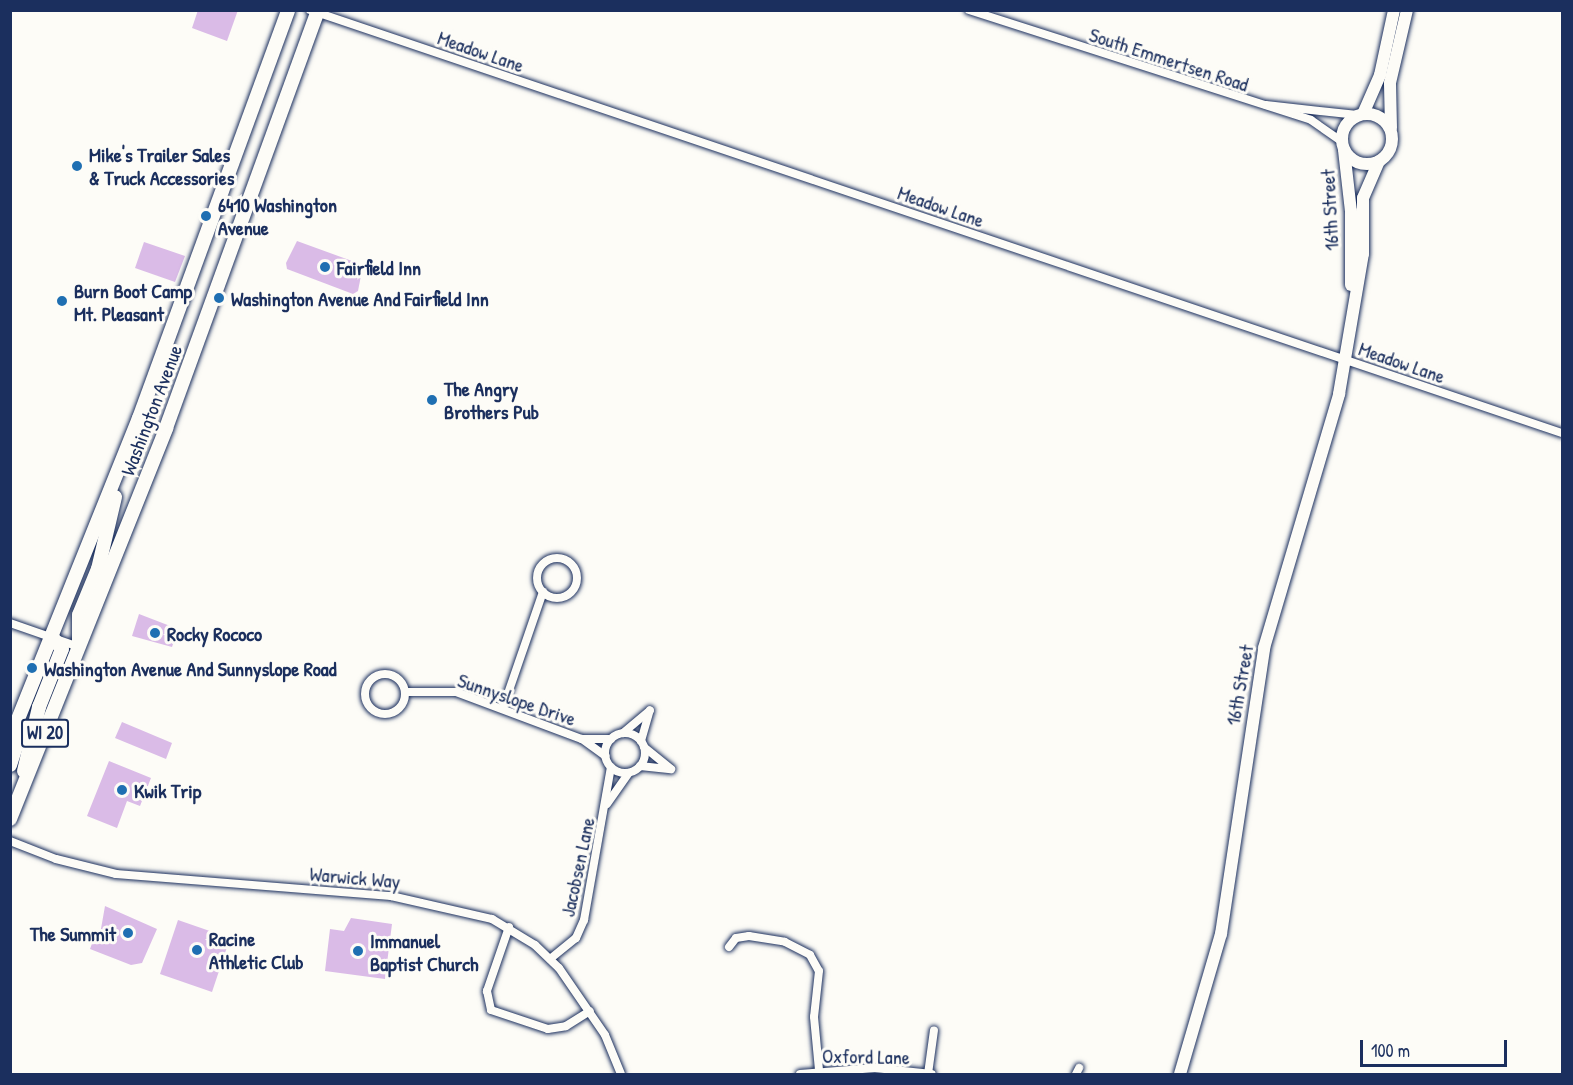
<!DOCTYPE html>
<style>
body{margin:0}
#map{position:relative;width:1573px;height:1085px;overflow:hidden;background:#fdfcf7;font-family:"Patrick Hand",sans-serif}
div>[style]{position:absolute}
.building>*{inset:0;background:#dabbe7}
.roads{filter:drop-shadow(0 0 2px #1b2f5e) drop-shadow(0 0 2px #1b2f5e)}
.street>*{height:8px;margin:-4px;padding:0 4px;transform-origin:4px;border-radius:4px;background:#fdfcf7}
.street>.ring{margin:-4px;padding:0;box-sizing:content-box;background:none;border:8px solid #fdfcf7;border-radius:50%}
.secondary>*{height:12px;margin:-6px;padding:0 6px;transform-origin:6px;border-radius:6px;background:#fdfcf7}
.secondary>.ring{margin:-6px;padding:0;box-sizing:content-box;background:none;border:12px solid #fdfcf7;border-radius:50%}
.primary>*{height:14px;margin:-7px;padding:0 7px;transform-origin:7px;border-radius:7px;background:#fdfcf7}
.dots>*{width:16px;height:16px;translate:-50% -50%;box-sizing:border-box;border:3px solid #fdfcf7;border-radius:50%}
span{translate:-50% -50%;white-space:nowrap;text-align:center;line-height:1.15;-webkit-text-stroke:6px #fdfcf7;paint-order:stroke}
.shield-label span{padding:2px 4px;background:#fdfcf7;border:2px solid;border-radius:4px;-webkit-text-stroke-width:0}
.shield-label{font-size:18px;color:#1b2f5e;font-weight:700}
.street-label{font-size:20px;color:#1b2f5e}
.poi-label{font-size:20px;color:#1b2f5e;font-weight:700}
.left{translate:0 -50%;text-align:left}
.right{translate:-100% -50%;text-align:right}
.frame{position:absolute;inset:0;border:12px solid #1b2f5e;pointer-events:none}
.scale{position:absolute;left:1360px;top:1040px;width:147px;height:27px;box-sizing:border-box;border:3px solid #1b2f5e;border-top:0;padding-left:8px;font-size:18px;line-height:21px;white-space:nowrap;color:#1b2f5e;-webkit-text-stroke:4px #fdfcf7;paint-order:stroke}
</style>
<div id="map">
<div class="building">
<i style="clip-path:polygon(198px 10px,238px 10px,227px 41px,192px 28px)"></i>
<i style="clip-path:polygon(297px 241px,363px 265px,358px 291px,353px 294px,287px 269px,286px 263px)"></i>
<i style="clip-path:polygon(144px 242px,185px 256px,175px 282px,135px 268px)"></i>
<i style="clip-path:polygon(139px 614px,178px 629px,172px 647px,132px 636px)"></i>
<i style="clip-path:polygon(122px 722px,172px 743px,166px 759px,115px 738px)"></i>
<i style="clip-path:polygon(109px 761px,151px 778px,140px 806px,127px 801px,117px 828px,87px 816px)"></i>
<i style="clip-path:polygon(105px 906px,157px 929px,142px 963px,131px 965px,90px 949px,94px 938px,99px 940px)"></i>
<i style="clip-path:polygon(351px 918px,392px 924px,385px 979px,325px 971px,330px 929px,344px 931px)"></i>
<i style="clip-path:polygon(178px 920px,230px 938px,212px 992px,160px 974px)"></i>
</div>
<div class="roads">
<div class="street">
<i style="left:310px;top:10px;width:1322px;rotate:18.67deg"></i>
<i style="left:969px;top:10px;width:359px;rotate:17.8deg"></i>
<i style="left:1311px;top:120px;width:38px;rotate:35deg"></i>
<i style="left:1266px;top:105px;width:92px;rotate:6.3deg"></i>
<i class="ring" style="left:537px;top:558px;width:32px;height:32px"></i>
<i style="left:10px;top:623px;width:73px;rotate:19.2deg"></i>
<i class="ring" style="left:365px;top:674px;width:32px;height:32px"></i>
<i style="left:405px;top:692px;width:51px"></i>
<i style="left:456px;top:692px;width:134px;rotate:20.5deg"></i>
<i style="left:582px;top:739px;width:29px;rotate:36deg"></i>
<i style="left:503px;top:708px;width:123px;rotate:-71deg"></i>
<i style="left:623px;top:733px;width:35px;rotate:-40deg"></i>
<i class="ring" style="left:605px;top:733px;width:32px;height:32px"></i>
<i style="left:582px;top:739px;width:29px"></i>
<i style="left:641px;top:741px;width:32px;rotate:-74deg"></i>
<i style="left:644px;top:747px;width:35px;rotate:39deg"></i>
<i style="left:640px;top:766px;width:31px;rotate:6deg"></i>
<i style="left:607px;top:804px;width:38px;rotate:-55deg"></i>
<i style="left:10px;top:841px;width:49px;rotate:21.4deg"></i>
<i style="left:56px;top:859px;width:62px;rotate:14deg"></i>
<i style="left:116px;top:874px;width:276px;rotate:4.6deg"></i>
<i style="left:391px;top:896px;width:104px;rotate:12.8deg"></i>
<i style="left:492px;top:919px;width:50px;rotate:31.2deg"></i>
<i style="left:535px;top:945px;width:33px;rotate:44deg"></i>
<i style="left:559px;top:968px;width:81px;rotate:55.5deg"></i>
<i style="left:605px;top:1035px;width:42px;rotate:67.7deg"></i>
<i style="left:509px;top:927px;width:68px;rotate:109deg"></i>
<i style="left:487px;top:991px;width:19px;rotate:78deg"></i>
<i style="left:491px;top:1010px;width:60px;rotate:18.4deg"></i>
<i style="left:548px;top:1029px;width:18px;rotate:-9deg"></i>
<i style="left:566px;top:1026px;width:28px;rotate:-32deg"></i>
<i style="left:729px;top:947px;width:11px;rotate:-52deg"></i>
<i style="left:736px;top:938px;width:13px;rotate:-9deg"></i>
<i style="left:749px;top:936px;width:36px;rotate:9deg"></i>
<i style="left:785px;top:942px;width:28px;rotate:27deg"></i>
<i style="left:810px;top:955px;width:18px;rotate:61deg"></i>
<i style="left:819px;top:971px;width:46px;rotate:96.2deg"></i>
<i style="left:814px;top:1017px;width:53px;rotate:84.6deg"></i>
<i style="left:550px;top:959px;width:33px;rotate:-39deg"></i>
<i style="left:576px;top:938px;width:20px;rotate:-66deg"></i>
<i style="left:584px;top:920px;width:155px;rotate:-80deg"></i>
<i style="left:800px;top:1074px;width:75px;rotate:-4.6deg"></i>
<i style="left:875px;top:1068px;width:57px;rotate:6deg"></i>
<i style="left:928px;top:1074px;width:44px;rotate:-82.2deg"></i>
<i style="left:1076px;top:1074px;width:7px;rotate:-63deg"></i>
</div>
<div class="secondary">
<i class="ring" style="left:1342px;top:114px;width:38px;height:38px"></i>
<i style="left:1363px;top:114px;width:43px;rotate:-66.4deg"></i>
<i style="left:1380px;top:75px;width:66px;rotate:-77.8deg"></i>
<i style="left:1391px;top:128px;width:45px;rotate:-91.3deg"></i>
<i style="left:1390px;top:83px;width:75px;rotate:-76.9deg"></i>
<i style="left:1344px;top:150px;width:61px;rotate:83.5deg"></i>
<i style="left:1351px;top:211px;width:74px;rotate:90deg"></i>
<i style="left:1180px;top:1074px;width:146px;rotate:-73.7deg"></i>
<i style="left:1221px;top:934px;width:289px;rotate:-81.4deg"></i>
<i style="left:1264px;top:648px;width:265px;rotate:-73.5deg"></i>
<i style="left:1339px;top:394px;width:142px;rotate:-80.3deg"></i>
<i style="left:1363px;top:254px;width:56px;rotate:-90deg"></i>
<i style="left:1363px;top:198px;width:40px;rotate:-66.6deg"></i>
</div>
<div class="primary">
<i style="left:79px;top:642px;width:27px;rotate:-90deg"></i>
<i style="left:79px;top:615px;width:50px;rotate:-67.6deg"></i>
<i style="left:98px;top:569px;width:74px;rotate:-76.7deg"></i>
<i style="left:10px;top:739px;width:346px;rotate:-68.1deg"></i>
<i style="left:139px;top:418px;width:434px;rotate:-69.9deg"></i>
<i style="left:10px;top:765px;width:39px;rotate:-72deg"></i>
<i style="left:24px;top:771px;width:66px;rotate:-76.8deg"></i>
<i style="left:39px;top:707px;width:62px;rotate:-68.4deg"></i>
<i style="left:62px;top:649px;width:16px;rotate:-130deg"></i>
<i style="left:10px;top:819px;width:421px;rotate:-68.2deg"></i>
<i style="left:166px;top:428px;width:445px;rotate:-70deg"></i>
</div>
</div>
<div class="dots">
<i style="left:77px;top:166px;background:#1f6fb2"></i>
<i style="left:206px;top:216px;background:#1f6fb2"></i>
<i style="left:325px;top:267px;background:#1f6fb2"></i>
<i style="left:219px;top:298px;background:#1f6fb2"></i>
<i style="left:62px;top:301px;background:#1f6fb2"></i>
<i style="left:432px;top:400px;background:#1f6fb2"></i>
<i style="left:155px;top:633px;background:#1f6fb2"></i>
<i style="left:32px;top:668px;background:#1f6fb2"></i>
<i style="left:122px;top:790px;background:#1f6fb2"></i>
<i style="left:128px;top:933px;background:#1f6fb2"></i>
<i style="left:197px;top:950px;background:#1f6fb2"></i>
<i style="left:358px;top:951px;background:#1f6fb2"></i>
</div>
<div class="shield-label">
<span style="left:45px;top:733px">WI 20</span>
</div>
<div class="street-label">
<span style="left:481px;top:51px;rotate:19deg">Meadow Lane</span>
<span style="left:1169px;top:59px;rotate:18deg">South Emmertsen Road</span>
<span style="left:941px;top:206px;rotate:19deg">Meadow Lane</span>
<span style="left:1329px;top:210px;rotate:-93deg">16th Street</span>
<span style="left:1402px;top:362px;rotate:19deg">Meadow Lane</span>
<span style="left:151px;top:410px;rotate:-69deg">Washington Avenue</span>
<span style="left:1239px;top:685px;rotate:-80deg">16th Street</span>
<span style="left:517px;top:699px;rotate:19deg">Sunnyslope Drive</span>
<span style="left:577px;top:867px;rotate:-78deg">Jacobsen Lane</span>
<span style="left:355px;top:877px;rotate:5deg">Warwick Way</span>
<span style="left:866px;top:1056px;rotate:1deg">Oxford Lane</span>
</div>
<div class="poi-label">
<span class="left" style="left:89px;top:166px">Mike's Trailer Sales<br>&amp; Truck Accessories</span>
<span class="left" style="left:218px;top:216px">6410 Washington<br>Avenue</span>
<span class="left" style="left:337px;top:267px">Fairfield Inn</span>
<span class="left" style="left:74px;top:302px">Burn Boot Camp<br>Mt. Pleasant</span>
<span class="left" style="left:231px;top:298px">Washington Avenue And Fairfield Inn</span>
<span class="left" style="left:444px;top:400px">The Angry<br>Brothers Pub</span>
<span class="left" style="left:167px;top:633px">Rocky Rococo</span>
<span class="left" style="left:44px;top:668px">Washington Avenue And Sunnyslope Road</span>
<span class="left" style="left:134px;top:790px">Kwik Trip</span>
<span class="right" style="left:116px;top:933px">The Summit</span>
<span class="left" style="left:209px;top:950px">Racine<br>Athletic Club</span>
<span class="left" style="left:370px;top:952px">Immanuel<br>Baptist Church</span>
</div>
<div class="frame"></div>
<div class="scale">100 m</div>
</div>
